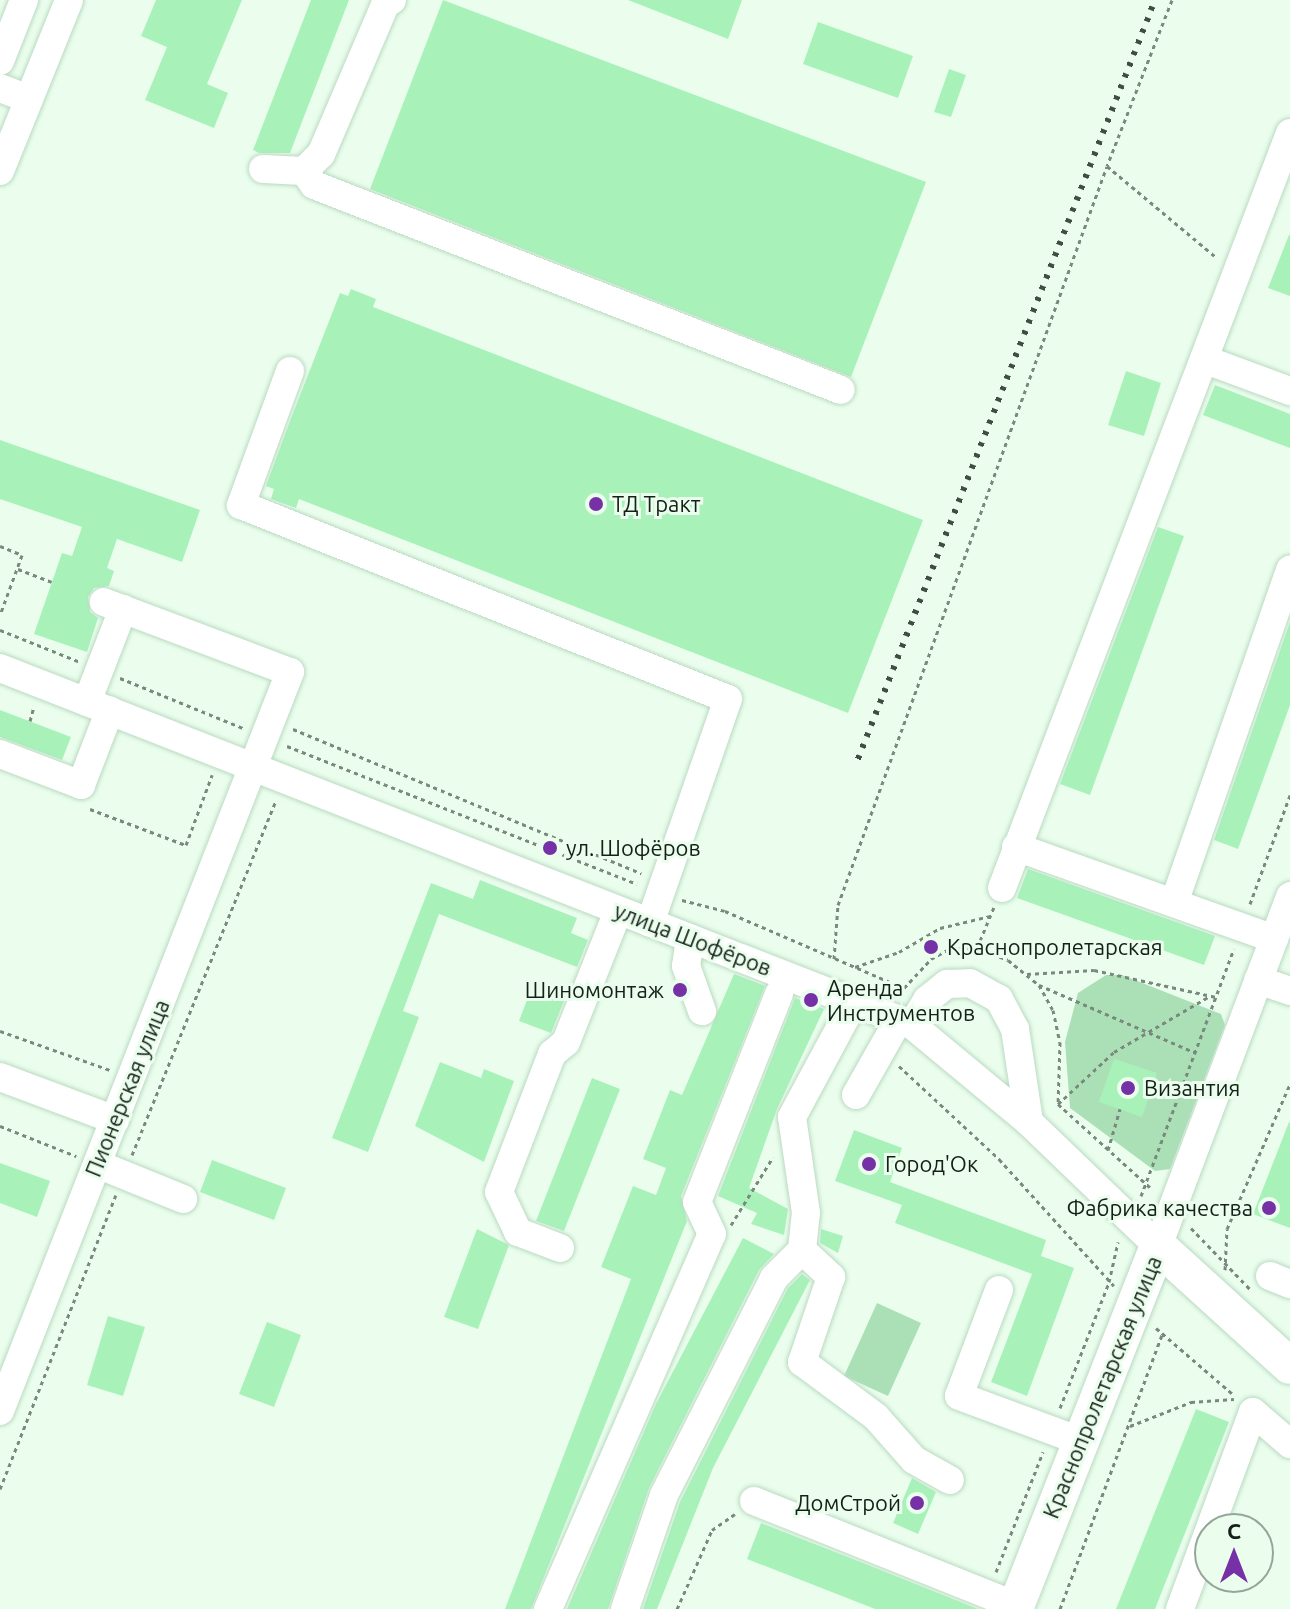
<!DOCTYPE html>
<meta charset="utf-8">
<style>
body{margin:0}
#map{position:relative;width:1290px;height:1609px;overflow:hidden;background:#ebfeee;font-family:Ubuntu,sans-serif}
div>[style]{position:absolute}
.green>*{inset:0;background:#abe0b7}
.building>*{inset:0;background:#a8f2ba}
.path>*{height:3px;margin-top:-1.5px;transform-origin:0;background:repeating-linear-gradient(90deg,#7a897d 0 4px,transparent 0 8px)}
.roads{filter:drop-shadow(0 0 2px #b9dac0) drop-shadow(0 0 2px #b9dac0)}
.minor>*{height:28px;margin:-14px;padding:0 14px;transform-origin:14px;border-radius:14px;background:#fff}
.major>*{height:36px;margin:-18px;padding:0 18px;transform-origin:18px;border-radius:18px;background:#fff}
.rail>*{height:6px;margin-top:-3px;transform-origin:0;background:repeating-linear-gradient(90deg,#404d43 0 4px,transparent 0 12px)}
.dots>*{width:22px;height:22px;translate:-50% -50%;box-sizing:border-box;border:4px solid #ebfeee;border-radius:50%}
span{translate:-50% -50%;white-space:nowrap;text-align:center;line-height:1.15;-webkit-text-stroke:6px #ebfeee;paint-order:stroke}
.poi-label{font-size:22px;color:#152118}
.left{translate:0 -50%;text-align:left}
.right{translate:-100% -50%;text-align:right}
.street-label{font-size:22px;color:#152118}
.north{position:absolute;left:1194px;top:1513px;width:80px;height:80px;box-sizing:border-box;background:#ebfeee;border:2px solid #95a698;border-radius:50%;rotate:0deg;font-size:22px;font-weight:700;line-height:32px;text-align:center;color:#152118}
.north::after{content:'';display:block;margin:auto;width:28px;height:36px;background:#7531a5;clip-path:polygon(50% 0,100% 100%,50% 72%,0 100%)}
</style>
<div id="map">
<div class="green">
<i style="clip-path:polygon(1106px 975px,1122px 975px,1221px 1014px,1225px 1025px,1170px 1169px,1155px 1171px,1070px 1108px,1065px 1042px,1078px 993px)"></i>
<i style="clip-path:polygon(877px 1303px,921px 1323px,888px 1396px,844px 1376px)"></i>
</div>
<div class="building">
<i style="clip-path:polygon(156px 0,242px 0,207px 84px,228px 93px,214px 128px,145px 100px,167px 47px,141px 36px)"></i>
<i style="clip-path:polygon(311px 0,349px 0,290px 153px,259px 153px,253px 150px)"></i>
<i style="clip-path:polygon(443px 0,926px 182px,851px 377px,370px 189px)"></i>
<i style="clip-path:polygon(628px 0,742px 0,728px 39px)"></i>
<i style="clip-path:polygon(818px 22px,913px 56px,898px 98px,803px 64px)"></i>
<i style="clip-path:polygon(949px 69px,966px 75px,951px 117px,934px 112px)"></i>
<i style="clip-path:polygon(1289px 235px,1290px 235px,1290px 296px,1268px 288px)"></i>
<i style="clip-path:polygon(351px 289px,376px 299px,373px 307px,923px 520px,848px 713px,299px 499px,296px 508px,271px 499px,274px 489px,266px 486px,290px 421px,340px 293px,348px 296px)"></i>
<i style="clip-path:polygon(1126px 371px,1161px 383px,1144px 436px,1108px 425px)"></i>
<i style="clip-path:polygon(1215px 385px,1290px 414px,1290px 448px,1203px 415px)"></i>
<i style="clip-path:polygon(0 440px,200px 510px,182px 562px,117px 539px,107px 568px,114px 571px,109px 586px,94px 588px,88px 597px,90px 612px,98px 618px,87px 652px,34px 634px,62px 553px,72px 556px,82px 527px,0 499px)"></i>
<i style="clip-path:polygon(1158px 527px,1184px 536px,1090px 795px,1060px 784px)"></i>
<i style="clip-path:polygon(1290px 622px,1290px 705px,1238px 849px,1214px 840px)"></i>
<i style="clip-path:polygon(0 710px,71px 737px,62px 760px,0 737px)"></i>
<i style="clip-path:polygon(1028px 869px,1215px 936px,1204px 965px,1017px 898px)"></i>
<i style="clip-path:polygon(480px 880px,577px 918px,571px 933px,588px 940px,577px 967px,439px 914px,403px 1011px,419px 1017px,368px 1152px,332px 1138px,431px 883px,473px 899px)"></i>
<i style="clip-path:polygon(734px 974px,765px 986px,681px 1196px,687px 1221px,531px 1609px,505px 1609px,631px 1279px,601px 1267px,633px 1186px,656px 1195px,666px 1168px,643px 1159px,670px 1090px,682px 1095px)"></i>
<i style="clip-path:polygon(533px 984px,566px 996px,551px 1033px,519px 1021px)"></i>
<i style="clip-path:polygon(795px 998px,824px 1009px,777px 1109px,749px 1188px,788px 1209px,784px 1235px,751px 1224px,757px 1213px,718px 1196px)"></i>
<i style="clip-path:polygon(1114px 1059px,1157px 1073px,1142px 1117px,1099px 1102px)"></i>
<i style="clip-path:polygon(440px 1062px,481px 1078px,484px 1069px,514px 1081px,484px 1162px,415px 1126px)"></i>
<i style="clip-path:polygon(592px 1078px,620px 1089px,564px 1231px,536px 1221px)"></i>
<i style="clip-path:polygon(1289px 1122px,1290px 1123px,1290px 1228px,1253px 1214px)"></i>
<i style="clip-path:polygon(854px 1130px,902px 1148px,890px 1182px,1046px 1240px,1041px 1256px,1074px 1268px,1027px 1396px,991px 1382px,1032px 1274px,895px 1223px,902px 1205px,835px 1181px)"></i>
<i style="clip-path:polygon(212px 1160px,286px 1188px,274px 1220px,200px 1192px)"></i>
<i style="clip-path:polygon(0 1163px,50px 1181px,37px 1217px,0 1203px)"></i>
<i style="clip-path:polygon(477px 1229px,509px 1245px,478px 1329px,444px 1317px)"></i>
<i style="clip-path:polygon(821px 1229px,843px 1236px,838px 1253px,820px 1243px)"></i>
<i style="clip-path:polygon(743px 1238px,774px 1254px,759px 1270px,649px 1488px,608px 1609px,567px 1609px,656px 1404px)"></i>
<i style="clip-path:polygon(802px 1274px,810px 1280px,713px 1468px,657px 1609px,643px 1609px,680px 1502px,788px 1288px)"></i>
<i style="clip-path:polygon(108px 1316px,145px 1327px,123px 1396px,87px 1385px)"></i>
<i style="clip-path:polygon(267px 1322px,301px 1335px,274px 1407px,239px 1394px)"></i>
<i style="clip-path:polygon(1196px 1409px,1229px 1422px,1155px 1609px,1116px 1609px)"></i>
<i style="clip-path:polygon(912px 1478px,936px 1492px,918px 1534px,893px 1523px)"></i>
<i style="clip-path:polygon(761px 1523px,868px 1565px,978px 1609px,875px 1609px,747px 1559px)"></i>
</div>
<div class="path">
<i style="left:1172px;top:0;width:178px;rotate:111.4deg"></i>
<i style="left:1107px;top:166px;width:142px;rotate:39.9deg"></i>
<i style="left:0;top:546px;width:24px;rotate:22deg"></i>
<i style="left:22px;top:555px;width:64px;rotate:110.1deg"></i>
<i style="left:18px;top:569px;width:36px;rotate:21deg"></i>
<i style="left:0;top:630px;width:86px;rotate:21.8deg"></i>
<i style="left:120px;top:678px;width:133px;rotate:22.1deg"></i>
<i style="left:30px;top:721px;width:16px;rotate:-75deg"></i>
<i style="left:293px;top:729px;width:377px;rotate:22.5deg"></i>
<i style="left:287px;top:746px;width:376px;rotate:21.5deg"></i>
<i style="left:90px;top:809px;width:103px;rotate:20.6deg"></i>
<i style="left:186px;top:845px;width:75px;rotate:-69.6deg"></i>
<i style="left:682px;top:900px;width:44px;rotate:14.3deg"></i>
<i style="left:725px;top:911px;width:195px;rotate:23.3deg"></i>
<i style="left:904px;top:988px;width:40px;rotate:-47deg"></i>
<i style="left:931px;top:959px;width:21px;rotate:-29deg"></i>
<i style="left:949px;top:949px;width:28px;rotate:-2deg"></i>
<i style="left:977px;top:948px;width:33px;rotate:21deg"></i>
<i style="left:1008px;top:960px;width:40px;rotate:39deg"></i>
<i style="left:1039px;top:985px;width:29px;rotate:61deg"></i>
<i style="left:1053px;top:1010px;width:33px;rotate:78deg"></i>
<i style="left:1060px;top:1042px;width:62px;rotate:91.8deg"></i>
<i style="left:1250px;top:904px;width:116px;rotate:-69.8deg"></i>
<i style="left:977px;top:948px;width:44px;rotate:-67.5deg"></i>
<i style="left:834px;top:959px;width:54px;rotate:-85.8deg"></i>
<i style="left:838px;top:905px;width:786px;rotate:-70deg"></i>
<i style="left:855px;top:967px;width:46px;rotate:-18.8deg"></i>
<i style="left:899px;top:952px;width:48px;rotate:-30.3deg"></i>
<i style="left:940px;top:928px;width:51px;rotate:-13.5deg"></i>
<i style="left:1027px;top:974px;width:67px;rotate:-3.4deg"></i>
<i style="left:1094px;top:970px;width:125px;rotate:12.5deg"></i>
<i style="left:1039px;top:985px;width:171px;rotate:23.4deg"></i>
<i style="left:0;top:1031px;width:117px;rotate:19.5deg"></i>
<i style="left:899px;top:1066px;width:137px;rotate:42.9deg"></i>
<i style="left:999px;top:1159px;width:171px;rotate:47.8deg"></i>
<i style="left:1058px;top:1104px;width:76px;rotate:-42.9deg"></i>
<i style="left:1114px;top:1052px;width:111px;rotate:-30.3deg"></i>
<i style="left:1058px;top:1104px;width:128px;rotate:42.2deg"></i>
<i style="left:0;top:1126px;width:82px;rotate:21.5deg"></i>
<i style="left:1108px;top:1150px;width:43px;rotate:-73.7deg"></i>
<i style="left:132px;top:1155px;width:381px;rotate:-67.9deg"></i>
<i style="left:1141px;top:1196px;width:264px;rotate:-69.4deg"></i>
<i style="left:731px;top:1225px;width:80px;rotate:-58.3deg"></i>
<i style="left:1191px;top:1228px;width:85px;rotate:46deg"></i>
<i style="left:1225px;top:1270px;width:41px;rotate:-87.2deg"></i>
<i style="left:1227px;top:1229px;width:158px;rotate:-66.5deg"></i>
<i style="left:1156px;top:1328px;width:104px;rotate:40.7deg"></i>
<i style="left:1060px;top:1408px;width:135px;rotate:-68.7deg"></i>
<i style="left:1109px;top:1282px;width:41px;rotate:-77.3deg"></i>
<i style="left:1130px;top:1426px;width:66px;rotate:-21.5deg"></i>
<i style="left:1191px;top:1402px;width:43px;rotate:-4deg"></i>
<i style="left:0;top:1489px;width:316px;rotate:-68.5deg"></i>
<i style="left:996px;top:1572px;width:129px;rotate:-68.6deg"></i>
<i style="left:677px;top:1609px;width:86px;rotate:-66.1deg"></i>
<i style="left:712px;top:1530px;width:28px;rotate:-35deg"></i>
<i style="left:1060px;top:1609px;width:293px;rotate:-69.6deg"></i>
</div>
<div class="roads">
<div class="minor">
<i style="left:392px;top:0;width:9px;rotate:144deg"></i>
<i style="left:385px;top:5px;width:162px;rotate:113.2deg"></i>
<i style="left:321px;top:154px;width:24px;rotate:135deg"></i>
<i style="left:304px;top:171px;width:17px;rotate:54deg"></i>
<i style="left:314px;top:185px;width:565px;rotate:21.26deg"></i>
<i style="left:0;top:61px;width:66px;rotate:-68.5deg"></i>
<i style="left:0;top:88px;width:31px;rotate:21deg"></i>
<i style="left:263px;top:169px;width:41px;rotate:2.8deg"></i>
<i style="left:0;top:171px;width:184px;rotate:-68deg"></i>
<i style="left:1206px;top:360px;width:90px;rotate:20.3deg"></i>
<i style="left:290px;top:371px;width:143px;rotate:110.1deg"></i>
<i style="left:241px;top:505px;width:524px;rotate:21.72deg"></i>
<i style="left:728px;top:699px;width:237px;rotate:109.2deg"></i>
<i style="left:0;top:668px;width:979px;rotate:21.38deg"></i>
<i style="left:912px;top:1025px;width:152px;rotate:39.7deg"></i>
<i style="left:1029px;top:1122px;width:179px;rotate:43.9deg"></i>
<i style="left:1158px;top:1246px;width:374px;rotate:-69.3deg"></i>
<i style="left:87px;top:702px;width:100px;rotate:-68.8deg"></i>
<i style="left:0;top:754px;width:87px;rotate:20.9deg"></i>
<i style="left:81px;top:785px;width:80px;rotate:-68.9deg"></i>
<i style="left:1016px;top:847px;width:274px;rotate:19.6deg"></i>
<i style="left:1002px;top:888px;width:808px;rotate:-69.12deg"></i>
<i style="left:1174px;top:903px;width:353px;rotate:-70.8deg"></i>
<i style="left:690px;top:938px;width:28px;rotate:98deg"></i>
<i style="left:686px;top:966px;width:48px;rotate:70.4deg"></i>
<i style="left:1258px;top:980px;width:34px;rotate:19deg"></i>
<i style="left:912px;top:1025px;width:29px;rotate:-59deg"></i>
<i style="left:927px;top:1000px;width:26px;rotate:-39deg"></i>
<i style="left:947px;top:984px;width:23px;rotate:-2deg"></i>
<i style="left:970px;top:983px;width:33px;rotate:29deg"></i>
<i style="left:999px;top:999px;width:34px;rotate:62deg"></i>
<i style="left:1015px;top:1029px;width:94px;rotate:81.4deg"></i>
<i style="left:0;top:1077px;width:123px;rotate:20.5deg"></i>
<i style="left:856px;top:1095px;width:87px;rotate:-60.5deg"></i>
<i style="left:97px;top:1164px;width:93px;rotate:22.1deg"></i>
<i style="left:560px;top:1248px;width:45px;rotate:-159.1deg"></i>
<i style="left:518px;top:1232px;width:44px;rotate:-115.4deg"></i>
<i style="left:499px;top:1192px;width:148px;rotate:-69deg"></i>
<i style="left:552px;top:1054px;width:18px;rotate:-41deg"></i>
<i style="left:566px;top:1042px;width:141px;rotate:-68.3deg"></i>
<i style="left:802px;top:1250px;width:40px;rotate:43deg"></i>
<i style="left:831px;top:1277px;width:90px;rotate:108.8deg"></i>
<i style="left:802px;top:1362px;width:92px;rotate:36.6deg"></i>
<i style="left:876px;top:1417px;width:57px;rotate:48.5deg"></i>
<i style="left:914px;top:1460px;width:41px;rotate:29.1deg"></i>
<i style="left:1270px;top:1276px;width:22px;rotate:22deg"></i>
<i style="left:999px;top:1290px;width:113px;rotate:110.7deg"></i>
<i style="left:959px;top:1396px;width:129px;rotate:20.4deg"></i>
<i style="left:0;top:1411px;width:794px;rotate:-68.57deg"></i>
<i style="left:290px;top:672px;width:199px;rotate:-159.4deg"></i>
<i style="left:754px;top:1501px;width:283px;rotate:21.8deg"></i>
<i style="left:548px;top:1609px;width:409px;rotate:-66.4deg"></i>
<i style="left:712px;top:1234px;width:35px;rotate:-115deg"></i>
<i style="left:697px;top:1202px;width:224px;rotate:-68.5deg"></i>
<i style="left:625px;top:1609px;width:120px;rotate:-71.1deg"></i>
<i style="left:664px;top:1495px;width:243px;rotate:-63.1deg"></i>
<i style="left:774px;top:1278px;width:40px;rotate:-45deg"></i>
<i style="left:802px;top:1250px;width:37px;rotate:-84deg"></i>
<i style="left:806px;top:1213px;width:97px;rotate:-98.3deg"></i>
<i style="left:792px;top:1117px;width:131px;rotate:-61.7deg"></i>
<i style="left:1180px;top:1609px;width:210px;rotate:-69.7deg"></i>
<i style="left:1253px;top:1412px;width:49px;rotate:40.9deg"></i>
</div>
<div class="major">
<i style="left:1015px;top:1609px;width:390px;rotate:-68.5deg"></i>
<i style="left:1158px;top:1246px;width:178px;rotate:42.3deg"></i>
</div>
</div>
<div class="rail">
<i style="left:858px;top:759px;width:815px;rotate:-68.63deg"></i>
</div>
<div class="dots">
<i style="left:596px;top:504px;background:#7531a5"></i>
<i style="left:550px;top:848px;background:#7531a5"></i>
<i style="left:931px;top:947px;background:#7531a5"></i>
<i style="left:680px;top:990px;background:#7531a5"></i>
<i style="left:811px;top:1000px;background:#7531a5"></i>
<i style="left:1128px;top:1088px;background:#7531a5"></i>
<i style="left:869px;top:1164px;background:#7531a5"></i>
<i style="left:1269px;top:1208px;background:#7531a5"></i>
<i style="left:917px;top:1503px;background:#7531a5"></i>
</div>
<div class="poi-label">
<span class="left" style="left:612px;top:504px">ТД Тракт</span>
<span class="left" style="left:566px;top:848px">ул. Шофёров</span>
<span class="left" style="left:947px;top:947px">Краснопролетарская</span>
<span class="left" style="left:827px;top:1000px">Аренда<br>Инструментов</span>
<span class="right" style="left:664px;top:990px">Шиномонтаж</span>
<span class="left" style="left:1144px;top:1088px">Византия</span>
<span class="left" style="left:885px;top:1164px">Город'Ок</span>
<span class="right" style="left:1253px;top:1208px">Фабрика качества</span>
<span class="right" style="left:901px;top:1503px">ДомСтрой</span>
</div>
<div class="street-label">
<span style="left:693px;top:939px;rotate:21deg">улица Шофёров</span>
<span style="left:127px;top:1088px;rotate:-68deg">Пионерская улица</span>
<span style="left:1102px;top:1387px;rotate:-68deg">Краснопролетарская улица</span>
</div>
<div class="north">С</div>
</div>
